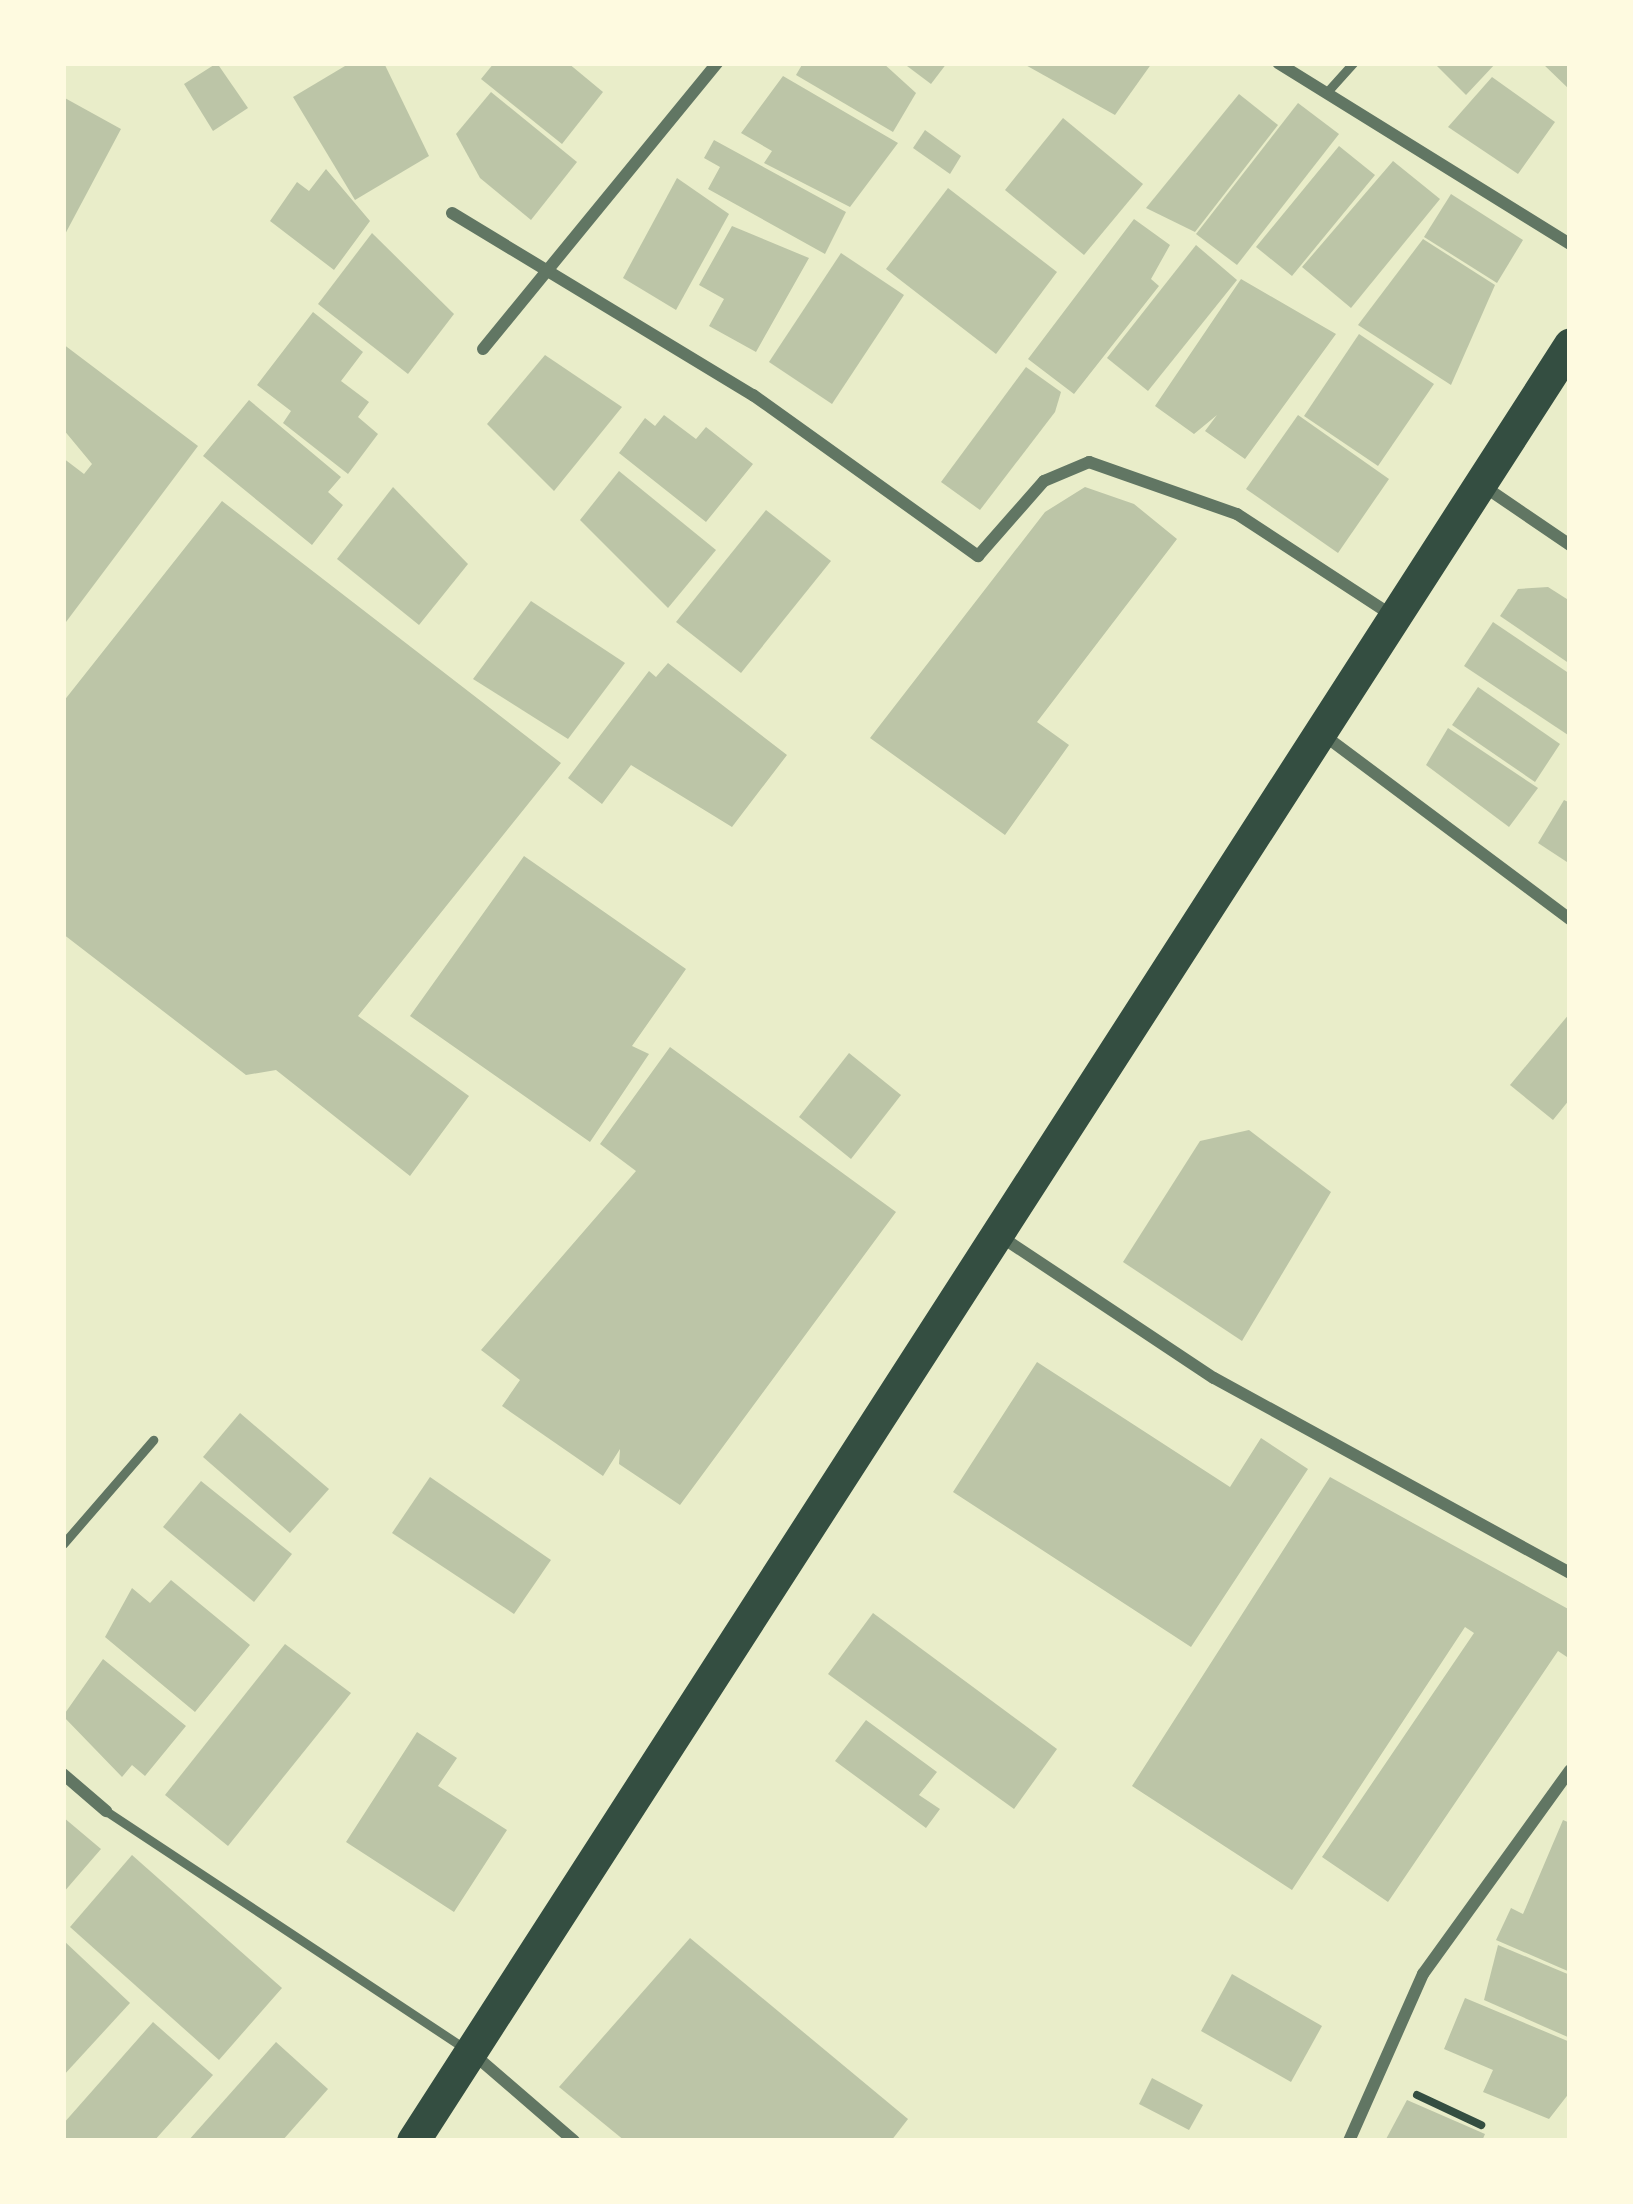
<!DOCTYPE html>
<style>
body{margin:0}
#map{position:relative;width:1633px;height:2204px;overflow:hidden;background:#e9edc9;font-family:Raleway,sans-serif}
div>[style]{position:absolute}
.building>*{inset:0;background:#bcc5a7}
.path>*{height:8px;margin:-4px;padding:0 4px;transform-origin:4px;border-radius:4px;background:#344e41}
.service>*{height:9px;margin:-4.5px;padding:0 4.5px;transform-origin:4.5px;border-radius:4.5px;background:#617663}
.minor>*{height:12px;margin:-6px;padding:0 6px;transform-origin:6px;border-radius:6px;background:#617663}
.trunk>*{height:33px;margin:-16.5px;padding:0 16.5px;transform-origin:16.5px;border-radius:16.5px;background:#344e41}
span{translate:-50% -50%;white-space:nowrap;text-align:center;line-height:1.15;-webkit-text-stroke:9px #fefae0;paint-order:stroke}
.frame{position:absolute;inset:0;border:66px solid #fefae0;pointer-events:none}
</style>
<div id="map">
<div class="building">
<i style="clip-path:polygon(217px 63px,248px 108px,213px 131px,184px 84px)"></i>
<i style="clip-path:polygon(350px 63px,384px 63px,429px 156px,355px 200px,293px 97px)"></i>
<i style="clip-path:polygon(494px 63px,568px 63px,603px 92px,562px 144px,481px 79px)"></i>
<i style="clip-path:polygon(803px 63px,883px 63px,916px 93px,893px 132px,796px 75px)"></i>
<i style="clip-path:polygon(903px 63px,947px 63px,931px 84px)"></i>
<i style="clip-path:polygon(1022px 63px,1152px 63px,1115px 115px)"></i>
<i style="clip-path:polygon(1434px 63px,1496px 63px,1466px 95px)"></i>
<i style="clip-path:polygon(1542px 63px,1570px 63px,1570px 90px)"></i>
<i style="clip-path:polygon(783px 76px,898px 143px,850px 207px,764px 163px,772px 151px,741px 133px)"></i>
<i style="clip-path:polygon(1492px 77px,1555px 122px,1518px 174px,1448px 127px)"></i>
<i style="clip-path:polygon(491px 92px,577px 162px,531px 220px,480px 178px,456px 134px)"></i>
<i style="clip-path:polygon(1239px 94px,1278px 125px,1195px 232px,1146px 208px)"></i>
<i style="clip-path:polygon(63px 97px,121px 129px,63px 238px)"></i>
<i style="clip-path:polygon(1298px 103px,1339px 134px,1237px 265px,1196px 234px)"></i>
<i style="clip-path:polygon(1063px 118px,1143px 184px,1084px 255px,1005px 190px)"></i>
<i style="clip-path:polygon(925px 130px,961px 156px,950px 174px,913px 148px)"></i>
<i style="clip-path:polygon(714px 140px,846px 212px,825px 254px,708px 189px,720px 167px,704px 158px)"></i>
<i style="clip-path:polygon(1339px 146px,1375px 175px,1292px 276px,1256px 247px)"></i>
<i style="clip-path:polygon(1393px 161px,1440px 199px,1351px 308px,1302px 267px)"></i>
<i style="clip-path:polygon(326px 169px,370px 221px,334px 270px,270px 221px,297px 182px,309px 191px)"></i>
<i style="clip-path:polygon(677px 178px,729px 214px,676px 310px,623px 278px)"></i>
<i style="clip-path:polygon(948px 188px,1057px 272px,996px 354px,886px 269px)"></i>
<i style="clip-path:polygon(1451px 194px,1523px 240px,1497px 283px,1424px 237px)"></i>
<i style="clip-path:polygon(1134px 219px,1170px 245px,1151px 279px,1159px 286px,1074px 394px,1028px 359px)"></i>
<i style="clip-path:polygon(732px 226px,809px 258px,756px 352px,709px 326px,724px 299px,699px 285px)"></i>
<i style="clip-path:polygon(372px 233px,454px 314px,408px 374px,318px 304px)"></i>
<i style="clip-path:polygon(1423px 239px,1495px 285px,1451px 385px,1358px 325px)"></i>
<i style="clip-path:polygon(1196px 245px,1237px 280px,1148px 391px,1107px 358px)"></i>
<i style="clip-path:polygon(841px 253px,904px 295px,832px 404px,769px 362px)"></i>
<i style="clip-path:polygon(1241px 279px,1336px 334px,1245px 459px,1205px 431px,1217px 415px,1194px 434px,1155px 406px)"></i>
<i style="clip-path:polygon(313px 312px,363px 352px,341px 381px,369px 402px,358px 417px,378px 434px,348px 474px,283px 423px,291px 411px,257px 385px)"></i>
<i style="clip-path:polygon(1359px 334px,1434px 384px,1378px 466px,1304px 416px)"></i>
<i style="clip-path:polygon(63px 344px,198px 446px,63px 626px,63px 458px,84px 474px,92px 464px,63px 429px)"></i>
<i style="clip-path:polygon(545px 355px,622px 407px,554px 491px,487px 424px)"></i>
<i style="clip-path:polygon(1026px 367px,1061px 392px,1055px 412px,980px 510px,941px 482px)"></i>
<i style="clip-path:polygon(249px 400px,341px 477px,328px 492px,343px 505px,312px 545px,203px 456px)"></i>
<i style="clip-path:polygon(664px 415px,696px 439px,706px 427px,753px 464px,706px 522px,619px 453px,645px 418px,655px 426px)"></i>
<i style="clip-path:polygon(1298px 415px,1389px 479px,1338px 553px,1246px 489px)"></i>
<i style="clip-path:polygon(619px 471px,716px 550px,668px 608px,580px 520px)"></i>
<i style="clip-path:polygon(393px 487px,468px 564px,419px 625px,337px 559px)"></i>
<i style="clip-path:polygon(1085px 487px,1134px 504px,1177px 539px,1037px 722px,1069px 745px,1005px 835px,870px 738px,1045px 512px)"></i>
<i style="clip-path:polygon(222px 501px,561px 763px,358px 1016px,469px 1096px,410px 1176px,276px 1070px,246px 1075px,63px 934px,63px 702px)"></i>
<i style="clip-path:polygon(766px 510px,831px 561px,741px 673px,676px 622px)"></i>
<i style="clip-path:polygon(1548px 587px,1570px 601px,1570px 664px,1500px 616px,1518px 589px)"></i>
<i style="clip-path:polygon(531px 601px,625px 663px,568px 739px,473px 679px)"></i>
<i style="clip-path:polygon(1493px 622px,1570px 674px,1568px 735px,1464px 666px)"></i>
<i style="clip-path:polygon(668px 663px,787px 755px,732px 827px,631px 765px,602px 804px,568px 778px,649px 671px,656px 677px)"></i>
<i style="clip-path:polygon(1478px 687px,1560px 744px,1535px 782px,1452px 725px)"></i>
<i style="clip-path:polygon(1448px 728px,1538px 788px,1509px 827px,1426px 765px)"></i>
<i style="clip-path:polygon(1564px 800px,1570px 803px,1570px 864px,1538px 843px)"></i>
<i style="clip-path:polygon(524px 856px,686px 969px,632px 1046px,649px 1054px,590px 1142px,410px 1016px)"></i>
<i style="clip-path:polygon(1570px 1013px,1570px 1099px,1553px 1120px,1510px 1085px)"></i>
<i style="clip-path:polygon(670px 1047px,896px 1212px,680px 1505px,619px 1464px,620px 1449px,603px 1476px,502px 1406px,520px 1380px,481px 1350px,636px 1171px,600px 1144px)"></i>
<i style="clip-path:polygon(849px 1053px,901px 1095px,851px 1159px,799px 1117px)"></i>
<i style="clip-path:polygon(1249px 1130px,1331px 1192px,1242px 1341px,1123px 1262px,1200px 1141px)"></i>
<i style="clip-path:polygon(1037px 1362px,1230px 1487px,1261px 1438px,1308px 1469px,1191px 1647px,953px 1492px)"></i>
<i style="clip-path:polygon(240px 1413px,329px 1489px,290px 1533px,203px 1457px)"></i>
<i style="clip-path:polygon(430px 1477px,551px 1560px,514px 1614px,392px 1533px)"></i>
<i style="clip-path:polygon(1330px 1477px,1570px 1610px,1570px 1659px,1558px 1651px,1388px 1902px,1322px 1857px,1474px 1633px,1465px 1627px,1292px 1890px,1132px 1786px)"></i>
<i style="clip-path:polygon(201px 1481px,292px 1554px,254px 1602px,163px 1527px)"></i>
<i style="clip-path:polygon(171px 1580px,250px 1645px,195px 1712px,105px 1637px,132px 1588px,150px 1603px)"></i>
<i style="clip-path:polygon(873px 1613px,1057px 1749px,1014px 1809px,828px 1674px)"></i>
<i style="clip-path:polygon(285px 1644px,351px 1693px,228px 1846px,165px 1795px)"></i>
<i style="clip-path:polygon(103px 1659px,186px 1726px,145px 1776px,132px 1765px,122px 1777px,63px 1716px)"></i>
<i style="clip-path:polygon(866px 1720px,937px 1772px,919px 1795px,940px 1809px,926px 1828px,835px 1761px)"></i>
<i style="clip-path:polygon(417px 1732px,457px 1758px,438px 1786px,507px 1830px,454px 1912px,346px 1842px)"></i>
<i style="clip-path:polygon(63px 1817px,101px 1849px,63px 1893px)"></i>
<i style="clip-path:polygon(1563px 1820px,1570px 1823px,1570px 1972px,1496px 1940px,1511px 1908px,1523px 1914px)"></i>
<i style="clip-path:polygon(132px 1855px,282px 1988px,219px 2060px,70px 1927px)"></i>
<i style="clip-path:polygon(690px 1938px,908px 2119px,891px 2141px,625px 2141px,559px 2087px)"></i>
<i style="clip-path:polygon(63px 1940px,130px 2003px,63px 2076px)"></i>
<i style="clip-path:polygon(1498px 1945px,1570px 1975px,1570px 2038px,1484px 2000px)"></i>
<i style="clip-path:polygon(1232px 1974px,1322px 2026px,1291px 2082px,1201px 2031px)"></i>
<i style="clip-path:polygon(1465px 1998px,1570px 2042px,1570px 2092px,1549px 2119px,1483px 2092px,1493px 2070px,1444px 2049px)"></i>
<i style="clip-path:polygon(153px 2022px,213px 2075px,154px 2141px,63px 2141px,63px 2124px)"></i>
<i style="clip-path:polygon(276px 2042px,328px 2089px,282px 2141px,188px 2141px)"></i>
<i style="clip-path:polygon(1152px 2078px,1203px 2105px,1189px 2130px,1139px 2104px)"></i>
<i style="clip-path:polygon(1407px 2100px,1485px 2134px,1482px 2141px,1385px 2141px)"></i>
</div>
<div class="path">
<i style="left:1417px;top:2095px;width:71px;rotate:25.1deg"></i>
</div>
<div class="service">
<i style="left:1327px;top:92px;width:39px;rotate:-48deg"></i>
<i style="left:63px;top:1544px;width:138px;rotate:-49.1deg"></i>
<i style="left:106px;top:1811px;width:433px;rotate:33.5deg"></i>
</div>
<div class="minor">
<i style="left:1278px;top:63px;width:344px;rotate:31.8deg"></i>
<i style="left:452px;top:213px;width:352px;rotate:31.2deg"></i>
<i style="left:753px;top:395px;width:277px;rotate:35.6deg"></i>
<i style="left:978px;top:556px;width:100px;rotate:-48.7deg"></i>
<i style="left:1044px;top:481px;width:49px;rotate:-22.9deg"></i>
<i style="left:1089px;top:462px;width:157px;rotate:19.4deg"></i>
<i style="left:1237px;top:514px;width:186px;rotate:33.2deg"></i>
<i style="left:483px;top:349px;width:370px;rotate:-50.7deg"></i>
<i style="left:1482px;top:485px;width:107px;rotate:34.3deg"></i>
<i style="left:1321px;top:733px;width:311px;rotate:36.8deg"></i>
<i style="left:997px;top:1234px;width:260px;rotate:33.6deg"></i>
<i style="left:1214px;top:1378px;width:406px;rotate:28.7deg"></i>
<i style="left:63px;top:1774px;width:57px;rotate:40.7deg"></i>
<i style="left:471px;top:2052px;width:136px;rotate:40.8deg"></i>
<i style="left:1349px;top:2141px;width:183px;rotate:-66.1deg"></i>
<i style="left:1423px;top:1974px;width:251px;rotate:-54.2deg"></i>
</div>
<div class="trunk">
<i style="left:413px;top:2141px;width:2137px;rotate:-57.22deg"></i>
</div>
<div class="frame"></div>
</div>
